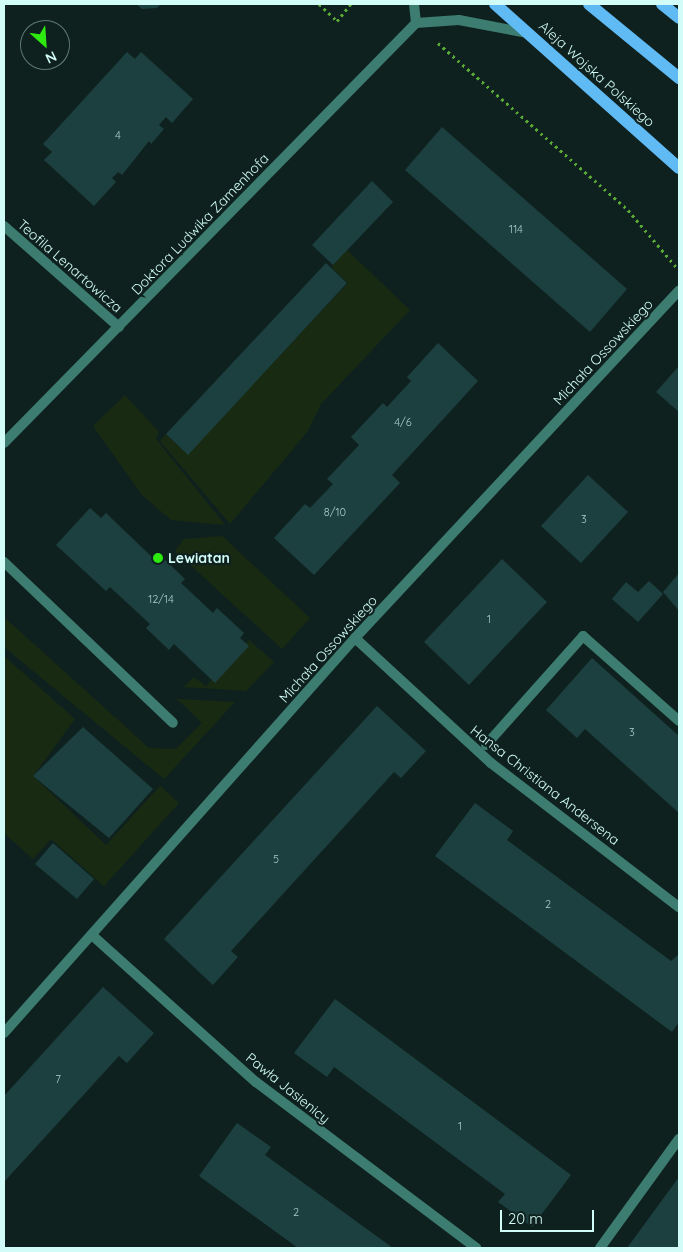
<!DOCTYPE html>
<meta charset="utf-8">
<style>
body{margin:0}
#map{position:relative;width:683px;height:1252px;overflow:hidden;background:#0f211f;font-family:Quicksand,sans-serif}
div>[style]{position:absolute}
.green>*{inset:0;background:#192a12}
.building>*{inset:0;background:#1c403f}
.path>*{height:3px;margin-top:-1.5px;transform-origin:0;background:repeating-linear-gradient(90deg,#59ab36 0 2.5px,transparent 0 6.5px)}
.service>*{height:10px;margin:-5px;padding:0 5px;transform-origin:5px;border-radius:5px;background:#3d7c70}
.minor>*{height:10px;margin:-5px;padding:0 5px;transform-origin:5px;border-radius:5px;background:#3d7c70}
.primary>*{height:12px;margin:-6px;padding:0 6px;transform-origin:6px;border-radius:6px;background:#60baf4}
.dots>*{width:14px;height:14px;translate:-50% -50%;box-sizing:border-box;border:2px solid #0f211f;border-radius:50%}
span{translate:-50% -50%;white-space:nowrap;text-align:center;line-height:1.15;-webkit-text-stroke:4.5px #0f211f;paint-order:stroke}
.number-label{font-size:11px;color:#a4cdc9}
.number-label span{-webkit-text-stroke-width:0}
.street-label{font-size:14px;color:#d1fcf7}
.poi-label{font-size:14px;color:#d1fcf7;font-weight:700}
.left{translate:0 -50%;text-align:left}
.frame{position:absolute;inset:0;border:5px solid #d1fcf7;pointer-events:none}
.north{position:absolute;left:20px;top:20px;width:50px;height:50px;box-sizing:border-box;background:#0f211f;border:1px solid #5d7975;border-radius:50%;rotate:154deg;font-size:14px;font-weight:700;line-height:20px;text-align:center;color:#d1fcf7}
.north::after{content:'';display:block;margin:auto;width:18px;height:22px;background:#2de910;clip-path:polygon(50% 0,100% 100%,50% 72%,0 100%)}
.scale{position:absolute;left:500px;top:1210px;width:94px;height:22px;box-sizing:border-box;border:2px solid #d1fcf7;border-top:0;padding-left:6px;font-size:15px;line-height:18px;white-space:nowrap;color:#d1fcf7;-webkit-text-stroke:4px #0f211f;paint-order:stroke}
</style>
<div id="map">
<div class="green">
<i style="clip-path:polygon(347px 250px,410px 310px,321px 404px,308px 431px,230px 524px,160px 441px,166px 434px,187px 454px,348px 283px,331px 267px)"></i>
<i style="clip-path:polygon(125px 395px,159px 432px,156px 439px,225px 525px,171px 520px,142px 495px,93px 426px)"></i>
<i style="clip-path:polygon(222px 536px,310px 618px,282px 649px,175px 551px,184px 539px)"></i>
<i style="clip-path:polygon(4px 617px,149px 748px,176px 749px,202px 723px,177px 699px,235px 702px,164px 779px,4px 647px)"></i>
<i style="clip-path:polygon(249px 640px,274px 662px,246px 691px,183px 687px,194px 677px,206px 686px)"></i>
<i style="clip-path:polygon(4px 656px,75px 719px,33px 776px,106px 845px,160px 786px,179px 803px,104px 886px,51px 839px,33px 859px,4px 833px)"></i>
</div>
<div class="building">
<i style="clip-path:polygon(136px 4px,161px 4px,157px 8px,142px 9px)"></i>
<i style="clip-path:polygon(127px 52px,135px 59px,141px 52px,193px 99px,172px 123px,166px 117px,159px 125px,164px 129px,151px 144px,149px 141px,122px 175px,118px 172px,112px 178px,116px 182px,94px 206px,44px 160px,52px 152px,43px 144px)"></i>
<i style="clip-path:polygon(442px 127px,627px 289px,590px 332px,405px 170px)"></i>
<i style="clip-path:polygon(372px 181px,393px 202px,333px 265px,312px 245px)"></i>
<i style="clip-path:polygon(326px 263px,347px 283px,188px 455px,166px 434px)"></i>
<i style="clip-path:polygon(438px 343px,478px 381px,392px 475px,400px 483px,314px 575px,274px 538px,305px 504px,310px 508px,333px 484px,327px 479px,359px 445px,351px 437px,383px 403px,387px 407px,411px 381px,407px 377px)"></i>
<i style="clip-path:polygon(679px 366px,679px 412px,656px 392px)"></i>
<i style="clip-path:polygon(588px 475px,628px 512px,581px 563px,541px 526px)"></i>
<i style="clip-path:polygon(90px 508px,101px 518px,106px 513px,153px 558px,157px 552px,185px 579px,181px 583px,213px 613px,217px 608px,244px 633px,240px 638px,249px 646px,215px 683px,174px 644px,169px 650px,146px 628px,150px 624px,110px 587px,106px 591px,56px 545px)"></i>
<i style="clip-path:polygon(502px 559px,547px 602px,469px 685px,424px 642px)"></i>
<i style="clip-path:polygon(679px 573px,679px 611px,663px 592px)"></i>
<i style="clip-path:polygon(649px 581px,663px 594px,638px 622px,612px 599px,626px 582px,638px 592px)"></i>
<i style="clip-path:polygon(592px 658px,679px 736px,679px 813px,585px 729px,577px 738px,546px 710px)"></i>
<i style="clip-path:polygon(377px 706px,426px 751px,401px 778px,394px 772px,231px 951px,238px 957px,213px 985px,164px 939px)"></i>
<i style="clip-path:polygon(83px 727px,153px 789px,109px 838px,33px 776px)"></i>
<i style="clip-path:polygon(475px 803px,513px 831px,507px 840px,671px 961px,679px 954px,679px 1022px,672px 1032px,435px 856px)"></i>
<i style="clip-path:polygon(53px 843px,94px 879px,77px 899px,35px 864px)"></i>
<i style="clip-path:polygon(103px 987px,154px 1033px,127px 1063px,119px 1056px,4px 1182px,4px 1096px)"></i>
<i style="clip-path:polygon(335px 999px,571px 1175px,532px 1227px,498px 1202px,505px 1194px,334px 1067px,327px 1077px,294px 1053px)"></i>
<i style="clip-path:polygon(237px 1123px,271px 1147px,265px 1155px,393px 1248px,298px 1248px,199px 1176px)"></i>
<i style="clip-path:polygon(679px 1177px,679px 1248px,627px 1248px)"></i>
</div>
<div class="path">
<i style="left:319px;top:4px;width:25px;rotate:43deg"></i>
<i style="left:337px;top:21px;width:22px;rotate:-51deg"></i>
<i style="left:438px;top:43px;width:253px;rotate:41.3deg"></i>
<i style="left:628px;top:210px;width:76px;rotate:49.8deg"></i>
</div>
<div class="service">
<i style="left:4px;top:562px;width:233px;rotate:43.6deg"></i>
<i style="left:486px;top:745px;width:146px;rotate:-48.3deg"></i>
<i style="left:583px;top:636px;width:128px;rotate:41.5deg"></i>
</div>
<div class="minor">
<i style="left:414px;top:4px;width:19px;rotate:84deg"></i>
<i style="left:4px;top:226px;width:153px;rotate:41.3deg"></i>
<i style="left:4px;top:443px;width:588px;rotate:-45.55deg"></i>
<i style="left:416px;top:23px;width:43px;rotate:-4deg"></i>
<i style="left:459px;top:20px;width:69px;rotate:10.8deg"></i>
<i style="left:355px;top:638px;width:185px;rotate:42.6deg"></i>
<i style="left:491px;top:763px;width:237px;rotate:37.5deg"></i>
<i style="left:93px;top:936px;width:219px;rotate:41.9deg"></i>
<i style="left:256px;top:1082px;width:276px;rotate:37deg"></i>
<i style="left:4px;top:1033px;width:528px;rotate:-48.38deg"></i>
<i style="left:355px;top:638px;width:475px;rotate:-47deg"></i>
<i style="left:600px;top:1248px;width:135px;rotate:-54.1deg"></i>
</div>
<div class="primary">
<i style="left:495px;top:4px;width:246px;rotate:41.7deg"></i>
<i style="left:589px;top:4px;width:117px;rotate:39.4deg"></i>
<i style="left:662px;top:4px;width:22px;rotate:39deg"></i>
</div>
<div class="dots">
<i style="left:158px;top:558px;background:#2de910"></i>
</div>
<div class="number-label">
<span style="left:118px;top:135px">4</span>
<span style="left:516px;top:229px">114</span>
<span style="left:403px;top:422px">4/6</span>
<span style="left:335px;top:512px">8/10</span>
<span style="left:584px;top:519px">3</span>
<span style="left:161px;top:599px">12/14</span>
<span style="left:489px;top:619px">1</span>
<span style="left:632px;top:732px">3</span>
<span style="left:276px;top:859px">5</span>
<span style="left:548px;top:904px">2</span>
<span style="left:58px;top:1079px">7</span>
<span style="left:460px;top:1126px">1</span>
<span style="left:296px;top:1212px">2</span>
</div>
<div class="street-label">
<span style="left:597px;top:74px;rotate:42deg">Aleja Wojska Polskiego</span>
<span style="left:200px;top:224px;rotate:-46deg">Doktora Ludwika Zamenhofa</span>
<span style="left:70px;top:266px;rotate:41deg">Teofila Lenartowicza</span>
<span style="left:603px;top:352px;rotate:-47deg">Michała Ossowskiego</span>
<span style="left:328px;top:649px;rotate:-48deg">Michała Ossowskiego</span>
<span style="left:545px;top:785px;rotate:38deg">Hansa Christiana Andersena</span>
<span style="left:288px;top:1088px;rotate:39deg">Pawła Jasienicy</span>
</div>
<div class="poi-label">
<span class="left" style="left:168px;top:558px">Lewiatan</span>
</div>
<div class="frame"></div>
<div class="north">N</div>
<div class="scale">20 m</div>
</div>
